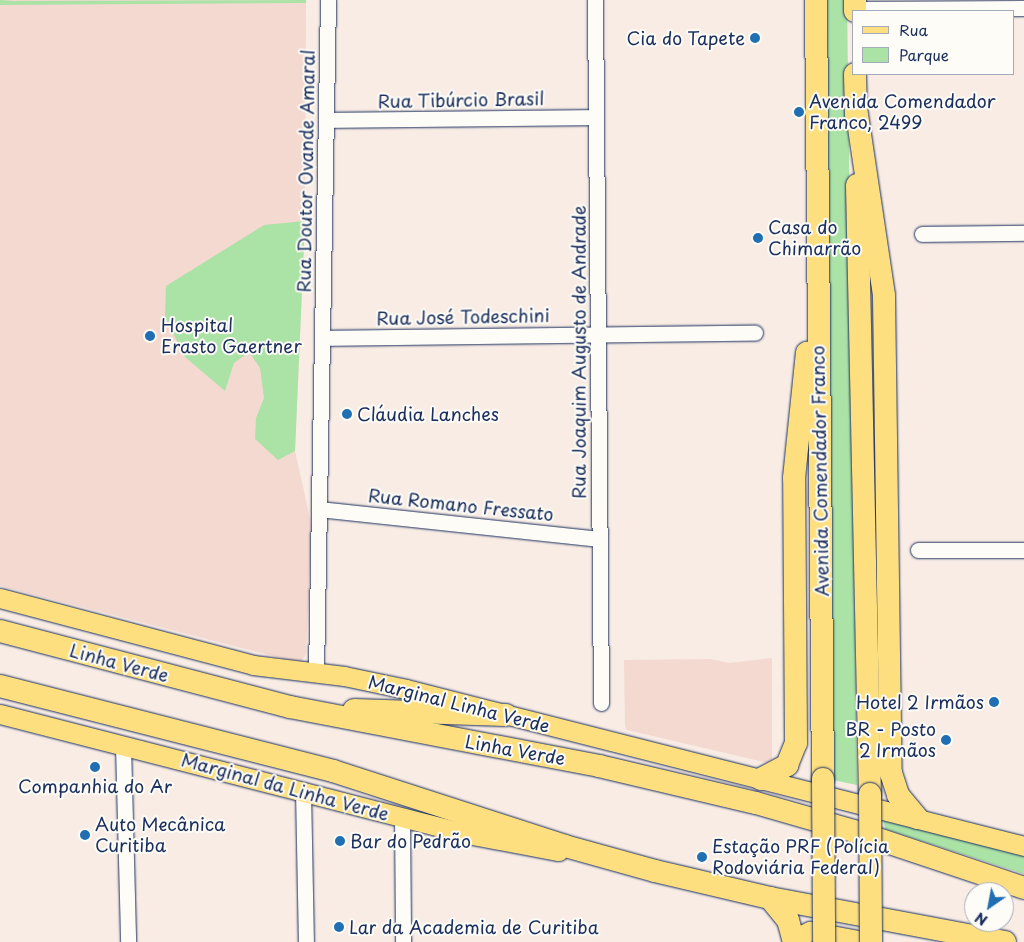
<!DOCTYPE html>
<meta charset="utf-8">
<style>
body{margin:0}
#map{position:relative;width:1024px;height:942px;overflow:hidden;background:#f8ece5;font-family:"Playpen Sans",sans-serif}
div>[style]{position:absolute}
.built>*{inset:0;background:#f3d9d0}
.green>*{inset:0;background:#abe2a6}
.roads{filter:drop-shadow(0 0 1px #1b2f5e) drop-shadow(0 0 1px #1b2f5e)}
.minor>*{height:15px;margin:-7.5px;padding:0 7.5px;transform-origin:7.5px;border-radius:7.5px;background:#fdfcf7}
.major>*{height:19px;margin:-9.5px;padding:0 9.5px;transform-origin:9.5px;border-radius:9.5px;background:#fddf80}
.highway>*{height:22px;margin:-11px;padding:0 11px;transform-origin:11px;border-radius:11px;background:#fddf80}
.bridges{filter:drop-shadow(0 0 1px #1b2f5e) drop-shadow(0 0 1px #1b2f5e)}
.highway-bridge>*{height:22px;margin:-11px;padding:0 11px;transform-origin:11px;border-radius:11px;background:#fddf80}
.dots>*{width:14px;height:14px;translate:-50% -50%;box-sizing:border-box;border:2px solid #fdfcf7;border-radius:50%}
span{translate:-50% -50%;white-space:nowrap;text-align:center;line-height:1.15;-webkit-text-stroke:4px #fdfcf7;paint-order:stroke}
.poi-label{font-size:18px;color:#1b2f5e}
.right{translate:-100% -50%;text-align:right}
.left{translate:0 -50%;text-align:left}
.street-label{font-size:18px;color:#1b2f5e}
.legend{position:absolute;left:852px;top:10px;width:162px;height:65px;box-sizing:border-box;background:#fdfcf7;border:1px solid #a3aaba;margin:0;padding:6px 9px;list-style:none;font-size:15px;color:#1b2f5e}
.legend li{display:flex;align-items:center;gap:10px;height:25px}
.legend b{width:25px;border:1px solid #a3aaba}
.north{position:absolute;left:964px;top:882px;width:50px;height:50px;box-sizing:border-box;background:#fdfcf7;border:1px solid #a3aaba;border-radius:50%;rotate:213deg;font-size:14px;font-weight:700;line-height:20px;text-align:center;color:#1b2f5e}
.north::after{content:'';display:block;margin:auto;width:18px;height:22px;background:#1f6fb2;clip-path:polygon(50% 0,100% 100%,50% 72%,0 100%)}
</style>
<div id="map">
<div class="built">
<i style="clip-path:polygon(0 0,306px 0,305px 221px,295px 451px,312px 527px,306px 654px,300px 663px,0 586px)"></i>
<i style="clip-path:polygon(772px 658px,772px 759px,768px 763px,627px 730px,625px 726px,624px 660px,711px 659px,729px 663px)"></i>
</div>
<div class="green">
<i style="clip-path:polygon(0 0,13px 1px,306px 0,306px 3px,0 5px)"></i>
<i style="clip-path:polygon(827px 0,847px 0,857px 785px,833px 780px)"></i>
<i style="clip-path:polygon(305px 221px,295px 451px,278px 460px,255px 439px,256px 418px,264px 398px,260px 368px,249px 352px,234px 363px,225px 391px,185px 357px,165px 317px,166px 286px,264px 225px)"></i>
<i style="clip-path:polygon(883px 816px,1024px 852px,1024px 874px,885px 829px)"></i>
</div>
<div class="roads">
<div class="minor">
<i style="left:595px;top:0;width:703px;rotate:89.51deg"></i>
<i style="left:855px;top:9px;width:169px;rotate:-0.3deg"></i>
<i style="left:326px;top:120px;width:270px;rotate:-0.6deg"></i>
<i style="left:922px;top:234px;width:102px;rotate:-0.6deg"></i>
<i style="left:322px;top:338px;width:433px;rotate:-0.7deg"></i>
<i style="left:319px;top:509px;width:282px;rotate:6.1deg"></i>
<i style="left:918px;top:550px;width:106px"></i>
<i style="left:316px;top:673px;width:673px;rotate:-88.98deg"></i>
<i style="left:123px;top:745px;width:197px;rotate:88.5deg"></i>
<i style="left:303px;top:790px;width:152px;rotate:88.9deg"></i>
<i style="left:402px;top:817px;width:125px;rotate:89.5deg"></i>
</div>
<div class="major">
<i style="left:0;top:598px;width:262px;rotate:14.8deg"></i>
<i style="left:253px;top:665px;width:92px;rotate:6.9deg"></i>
<i style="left:344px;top:676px;width:63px;rotate:11.8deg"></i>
<i style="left:406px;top:689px;width:638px;rotate:14.25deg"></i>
<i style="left:0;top:714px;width:482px;rotate:14.4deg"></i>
<i style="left:467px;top:834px;width:93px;rotate:10.6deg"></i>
<i style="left:794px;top:939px;width:18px;rotate:-27deg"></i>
<i style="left:810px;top:931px;width:60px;rotate:10.6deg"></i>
</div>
<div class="highway">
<i style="left:816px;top:0;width:779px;rotate:89.49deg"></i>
<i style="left:855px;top:0;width:11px;rotate:90deg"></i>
<i style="left:855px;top:74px;width:41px;rotate:88.6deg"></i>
<i style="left:855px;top:101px;width:197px;rotate:81.5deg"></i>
<i style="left:884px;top:296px;width:477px;rotate:89.2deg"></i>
<i style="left:891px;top:773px;width:23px;rotate:72deg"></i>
<i style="left:898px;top:795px;width:30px;rotate:50deg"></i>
<i style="left:857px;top:185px;width:609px;rotate:88.78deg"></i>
<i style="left:0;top:631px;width:300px;rotate:14.7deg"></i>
<i style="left:290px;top:707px;width:315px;rotate:10.8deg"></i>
<i style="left:599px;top:766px;width:161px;rotate:13.3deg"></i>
<i style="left:756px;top:803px;width:105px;rotate:16deg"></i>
<i style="left:857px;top:832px;width:176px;rotate:18.5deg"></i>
<i style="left:0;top:686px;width:344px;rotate:14.3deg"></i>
<i style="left:333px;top:771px;width:244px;rotate:17.9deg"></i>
<i style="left:565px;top:846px;width:93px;rotate:15.5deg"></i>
<i style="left:655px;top:871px;width:118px;rotate:13.2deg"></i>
<i style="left:770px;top:898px;width:239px;rotate:10.6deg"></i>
<i style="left:354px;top:710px;width:152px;rotate:1.9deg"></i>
<i style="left:761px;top:779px;width:30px;rotate:-28deg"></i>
<i style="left:787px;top:765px;width:24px;rotate:-68deg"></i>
<i style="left:796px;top:743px;width:265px;rotate:-90.4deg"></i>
<i style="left:794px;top:478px;width:126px;rotate:-84.1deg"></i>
<i style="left:770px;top:898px;width:28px;rotate:51deg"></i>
<i style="left:788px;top:920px;width:23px;rotate:75deg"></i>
</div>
</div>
<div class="bridges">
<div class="highway-bridge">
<i style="left:823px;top:779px;width:163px;rotate:89.6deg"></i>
<i style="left:870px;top:794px;width:148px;rotate:89.6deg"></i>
</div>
</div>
<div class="dots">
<i style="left:755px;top:38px;background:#1f6fb2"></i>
<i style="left:799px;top:112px;background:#1f6fb2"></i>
<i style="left:758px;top:238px;background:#1f6fb2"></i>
<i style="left:150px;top:336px;background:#1f6fb2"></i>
<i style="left:347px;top:414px;background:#1f6fb2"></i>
<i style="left:994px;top:702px;background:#1f6fb2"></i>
<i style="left:946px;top:740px;background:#1f6fb2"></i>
<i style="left:95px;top:767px;background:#1f6fb2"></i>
<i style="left:85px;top:835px;background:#1f6fb2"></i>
<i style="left:340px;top:841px;background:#1f6fb2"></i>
<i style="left:702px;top:857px;background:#1f6fb2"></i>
<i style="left:339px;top:927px;background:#1f6fb2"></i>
</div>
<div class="poi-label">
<span class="right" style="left:745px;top:38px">Cia do Tapete</span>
<span class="left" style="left:809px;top:112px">Avenida Comendador<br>Franco, 2499</span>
<span class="left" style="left:768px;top:238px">Casa do<br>Chimarrão</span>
<span class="left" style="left:161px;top:336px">Hospital<br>Erasto Gaertner</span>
<span class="left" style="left:357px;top:414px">Cláudia Lanches</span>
<span class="right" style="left:984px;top:702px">Hotel 2 Irmãos</span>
<span class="right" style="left:936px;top:740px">BR - Posto<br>2 Irmãos</span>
<span style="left:95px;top:786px">Companhia do Ar</span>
<span class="left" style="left:95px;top:835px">Auto Mecânica<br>Curitiba</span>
<span class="left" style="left:350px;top:841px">Bar do Pedrão</span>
<span class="left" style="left:712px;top:857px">Estação PRF (Polícia<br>Rodoviária Federal)</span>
<span class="left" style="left:349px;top:927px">Lar da Academia de Curitiba</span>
</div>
<div class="street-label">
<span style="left:461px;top:100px;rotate:-1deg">Rua Tibúrcio Brasil</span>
<span style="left:306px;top:171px;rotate:-89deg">Rua Doutor Ovande Amaral</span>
<span style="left:463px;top:317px;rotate:-1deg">Rua José Todeschini</span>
<span style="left:579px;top:352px;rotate:-90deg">Rua Joaquim Augusto de Andrade</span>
<span style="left:820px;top:471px;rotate:-91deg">Avenida Comendador Franco</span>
<span style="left:461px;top:505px;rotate:6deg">Rua Romano Fressato</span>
<span style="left:119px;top:663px;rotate:15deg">Linha Verde</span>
<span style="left:459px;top:704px;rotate:14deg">Marginal Linha Verde</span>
<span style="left:515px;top:750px;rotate:10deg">Linha Verde</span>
<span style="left:285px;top:787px;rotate:15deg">Marginal da Linha Verde</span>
</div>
<ul class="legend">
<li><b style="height:6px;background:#fddf80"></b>Rua</li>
<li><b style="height:14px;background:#abe2a6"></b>Parque</li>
</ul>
<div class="north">N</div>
</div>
